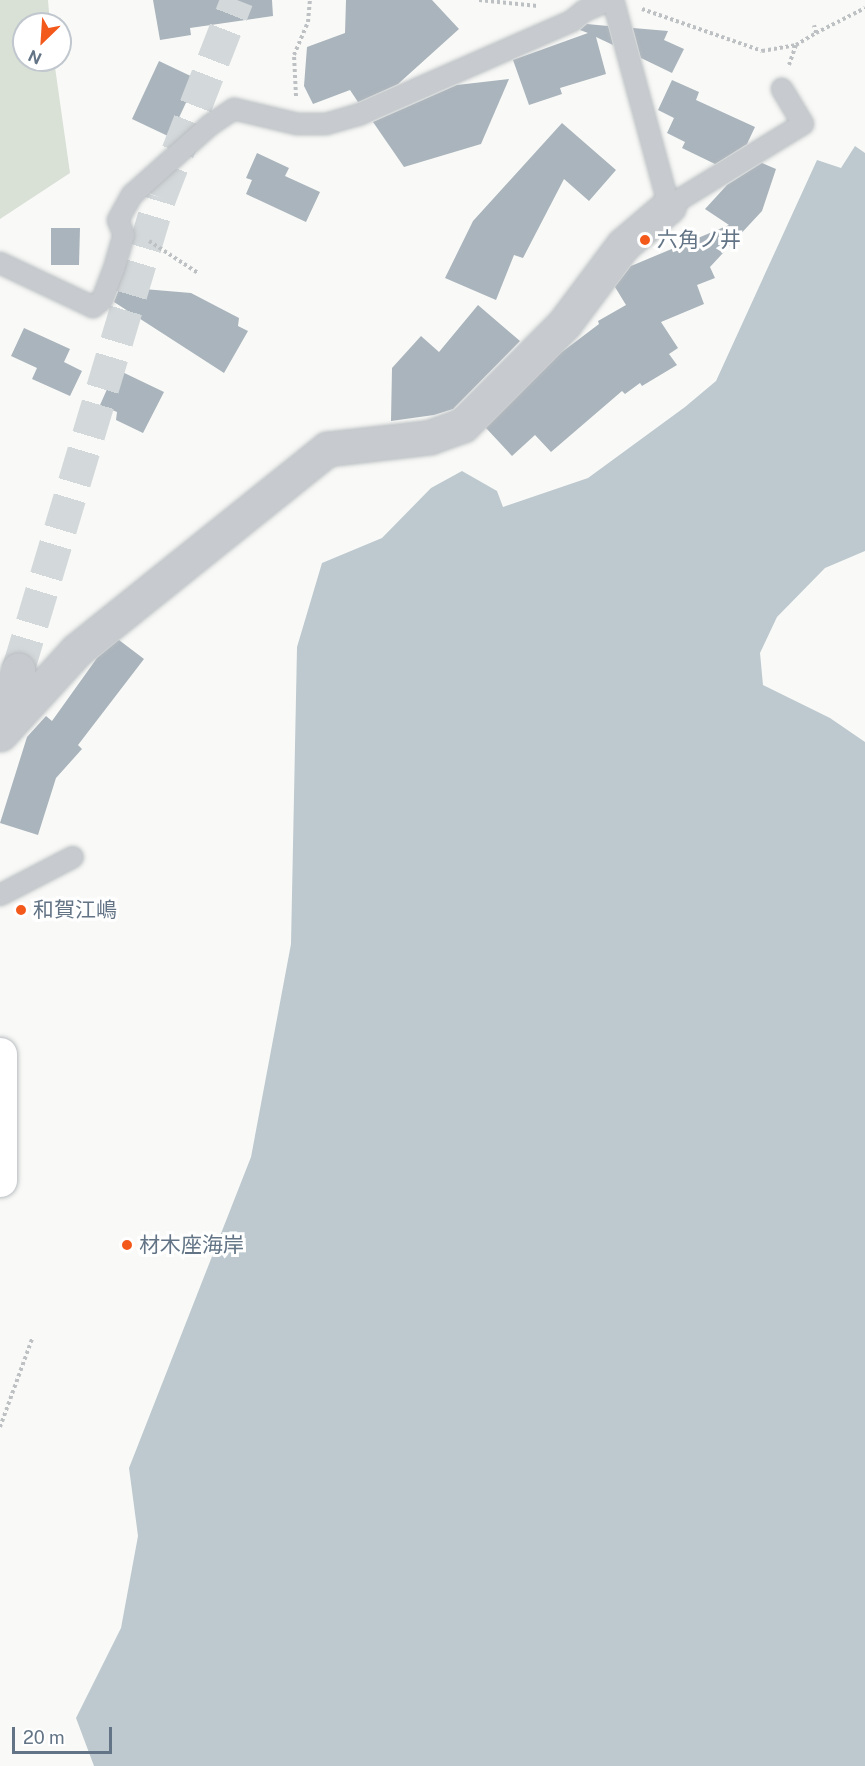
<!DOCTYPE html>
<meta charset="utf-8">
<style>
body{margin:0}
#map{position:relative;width:865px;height:1766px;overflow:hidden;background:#f9faf7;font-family:"Public Sans","Noto Sans JP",sans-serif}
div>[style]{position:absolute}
.green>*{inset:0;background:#d9e0d6}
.water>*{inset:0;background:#bdc9cf}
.building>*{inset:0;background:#aab4bc}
.tertiary-tunnel>*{height:33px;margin-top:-16.5px;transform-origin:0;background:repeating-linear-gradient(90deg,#d3d8da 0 33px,transparent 0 49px)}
.path>*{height:4px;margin-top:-2px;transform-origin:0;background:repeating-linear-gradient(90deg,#bec1c4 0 3px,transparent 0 6px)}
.roads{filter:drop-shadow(0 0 2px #b9bdc1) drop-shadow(0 0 2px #b9bdc1)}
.service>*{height:20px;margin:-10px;padding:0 10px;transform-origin:10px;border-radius:10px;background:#c7cbcf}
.minor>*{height:33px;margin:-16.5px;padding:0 16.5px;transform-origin:16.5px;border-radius:16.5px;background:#c7cbcf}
.tertiary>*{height:33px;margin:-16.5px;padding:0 16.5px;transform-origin:16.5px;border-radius:16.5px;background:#c7cbcf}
.trunk>*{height:33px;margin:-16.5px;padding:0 16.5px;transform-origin:16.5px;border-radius:16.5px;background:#fff}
.dots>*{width:16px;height:16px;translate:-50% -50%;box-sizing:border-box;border:3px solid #fff;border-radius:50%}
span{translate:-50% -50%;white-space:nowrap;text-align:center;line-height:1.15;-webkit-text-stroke:6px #fff;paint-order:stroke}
.poi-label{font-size:21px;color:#627485}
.left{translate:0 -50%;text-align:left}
.north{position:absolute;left:12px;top:12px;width:60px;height:60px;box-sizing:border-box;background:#fff;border:2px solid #c0c7ce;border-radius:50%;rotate:205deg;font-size:16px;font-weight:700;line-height:24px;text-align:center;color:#627485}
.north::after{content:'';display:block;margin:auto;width:21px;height:27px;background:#f4591c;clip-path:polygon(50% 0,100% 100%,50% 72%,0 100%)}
.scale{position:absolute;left:12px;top:1727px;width:100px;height:27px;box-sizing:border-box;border:3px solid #627485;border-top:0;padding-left:8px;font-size:18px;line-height:21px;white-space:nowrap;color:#627485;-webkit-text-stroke:4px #fff;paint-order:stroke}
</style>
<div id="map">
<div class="green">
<i style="clip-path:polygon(0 0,48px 0,50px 24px,24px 24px,24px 60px,54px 60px,70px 173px,0 219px)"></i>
</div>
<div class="water">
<i style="clip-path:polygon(855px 146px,865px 153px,865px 551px,825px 568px,777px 617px,760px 653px,763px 685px,830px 718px,865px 742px,865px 1766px,94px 1766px,76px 1718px,121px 1628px,138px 1536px,129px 1468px,251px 1157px,291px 944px,297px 647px,322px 563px,382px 538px,431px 488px,462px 471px,497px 491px,503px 507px,588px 478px,685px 407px,716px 381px,817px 160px,841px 168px)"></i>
</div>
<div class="building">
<i style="clip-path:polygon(153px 0,272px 0,273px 16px,190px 28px,191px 35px,160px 40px)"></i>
<i style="clip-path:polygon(346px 0,432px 0,459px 29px,398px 84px,358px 102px,350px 90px,313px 104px,304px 86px,307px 47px,345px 33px)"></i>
<i style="clip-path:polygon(587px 24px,608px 26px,613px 45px,596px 37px,606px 74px,560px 88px,562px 94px,529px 105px,513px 60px,588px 33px,580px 30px)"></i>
<i style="clip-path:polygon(633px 28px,668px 31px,664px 40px,684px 49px,672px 73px,641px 58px)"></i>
<i style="clip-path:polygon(159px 61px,197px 79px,170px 137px,132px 119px)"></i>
<i style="clip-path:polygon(509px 79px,481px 144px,404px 167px,373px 122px,457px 85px)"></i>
<i style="clip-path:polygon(672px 80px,699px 92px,696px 100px,755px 127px,747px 144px,715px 164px,682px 148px,685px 142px,667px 133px,674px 118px,658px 110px)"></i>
<i style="clip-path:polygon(562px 123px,616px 170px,589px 201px,564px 179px,523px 258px,514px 255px,496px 300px,445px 278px,473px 221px)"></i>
<i style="clip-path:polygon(257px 153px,289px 168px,285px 176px,320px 192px,306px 222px,246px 194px,252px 180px,246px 178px)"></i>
<i style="clip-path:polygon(762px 163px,776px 169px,762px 211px,710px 267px,715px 278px,697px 285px,704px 304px,661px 322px,678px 348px,669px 354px,677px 365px,642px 386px,640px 383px,625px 394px,622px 391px,551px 452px,535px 435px,512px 456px,486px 428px,562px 352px,599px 324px,598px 321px,626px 305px,615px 287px,631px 266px,729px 225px,705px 209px,727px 185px)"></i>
<i style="clip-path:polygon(51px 228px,80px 228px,79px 265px,51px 265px)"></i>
<i style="clip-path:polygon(120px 287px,191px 293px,239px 318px,238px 326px,248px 331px,224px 373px,114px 302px)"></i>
<i style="clip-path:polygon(478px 305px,520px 341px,453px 409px,434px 415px,391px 421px,392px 368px,421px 336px,439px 352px)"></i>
<i style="clip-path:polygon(24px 328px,70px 349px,64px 362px,82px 371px,70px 396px,32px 379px,37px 368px,11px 356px)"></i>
<i style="clip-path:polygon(116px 369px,164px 392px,143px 433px,116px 420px,117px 412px,100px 405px)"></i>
<i style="clip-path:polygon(119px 640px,144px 659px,78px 745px,82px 749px,56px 778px,38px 835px,0 823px,27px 737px,46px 716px,52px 721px,97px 658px)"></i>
</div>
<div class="tertiary-tunnel">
<i style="left:18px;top:670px;width:494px;rotate:-73.3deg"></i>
<i style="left:160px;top:197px;width:212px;rotate:-68.7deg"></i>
</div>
<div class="path">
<i style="left:479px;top:0;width:59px;rotate:5.8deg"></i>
<i style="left:642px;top:9px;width:127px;rotate:19.3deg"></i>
<i style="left:762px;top:51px;width:35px;rotate:-10deg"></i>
<i style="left:816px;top:33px;width:55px;rotate:-27deg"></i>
<i style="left:789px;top:65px;width:21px;rotate:-71deg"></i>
<i style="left:796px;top:45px;width:23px;rotate:-31deg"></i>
<i style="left:816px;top:33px;width:8px;rotate:-104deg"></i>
<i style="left:296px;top:96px;width:41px;rotate:-92.8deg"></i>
<i style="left:294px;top:55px;width:36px;rotate:-67deg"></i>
<i style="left:308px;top:22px;width:22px;rotate:-85deg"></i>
<i style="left:149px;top:241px;width:59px;rotate:33.1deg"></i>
<i style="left:0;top:1427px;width:94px;rotate:-70deg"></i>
</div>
<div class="roads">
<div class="service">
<i style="left:613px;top:0;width:213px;rotate:74.8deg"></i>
<i style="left:669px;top:206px;width:157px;rotate:-31.5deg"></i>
<i style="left:803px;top:124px;width:41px;rotate:-121deg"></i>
<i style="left:0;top:263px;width:103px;rotate:25.3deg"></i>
<i style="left:93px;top:307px;width:11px;rotate:-38deg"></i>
<i style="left:102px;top:300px;width:33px;rotate:-69deg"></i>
<i style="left:114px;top:269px;width:35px;rotate:-74deg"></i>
<i style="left:124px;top:235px;width:16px;rotate:-112deg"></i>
<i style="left:118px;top:220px;width:29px;rotate:-61deg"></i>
<i style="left:132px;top:195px;width:105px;rotate:-41.9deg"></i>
<i style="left:210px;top:125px;width:29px;rotate:-34deg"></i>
<i style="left:234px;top:109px;width:65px;rotate:13.4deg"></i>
<i style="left:297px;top:124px;width:29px"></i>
<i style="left:326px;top:124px;width:33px;rotate:-16deg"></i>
<i style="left:358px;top:115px;width:234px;rotate:-23.7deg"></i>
<i style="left:572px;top:21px;width:16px;rotate:-40deg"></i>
<i style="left:584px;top:11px;width:28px;rotate:-23deg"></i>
<i style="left:0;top:895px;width:82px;rotate:-27.5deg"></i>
</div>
<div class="minor">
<i style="left:0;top:734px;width:114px;rotate:-47.5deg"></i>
<i style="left:77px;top:650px;width:321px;rotate:-38.8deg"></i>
<i style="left:327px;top:449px;width:104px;rotate:-6.6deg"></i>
<i style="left:430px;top:437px;width:35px;rotate:-20deg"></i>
<i style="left:463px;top:425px;width:143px;rotate:-45deg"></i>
<i style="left:564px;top:324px;width:99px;rotate:-53.2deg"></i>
<i style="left:623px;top:245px;width:60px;rotate:-40.3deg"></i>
</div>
<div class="tertiary">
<i style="left:0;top:732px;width:65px;rotate:-73.8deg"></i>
</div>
<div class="trunk">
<i style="left:0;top:1054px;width:126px;rotate:90deg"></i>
</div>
</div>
<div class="dots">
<i style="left:645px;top:240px;background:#f4591c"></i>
<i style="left:21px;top:910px;background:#f4591c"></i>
<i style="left:127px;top:1245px;background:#f4591c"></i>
</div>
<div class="poi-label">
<span class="left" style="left:657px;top:240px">六角ノ井</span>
<span class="left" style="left:33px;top:910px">和賀江嶋</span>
<span class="left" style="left:139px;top:1245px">材木座海岸</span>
</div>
<div class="north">N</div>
<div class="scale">20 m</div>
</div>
